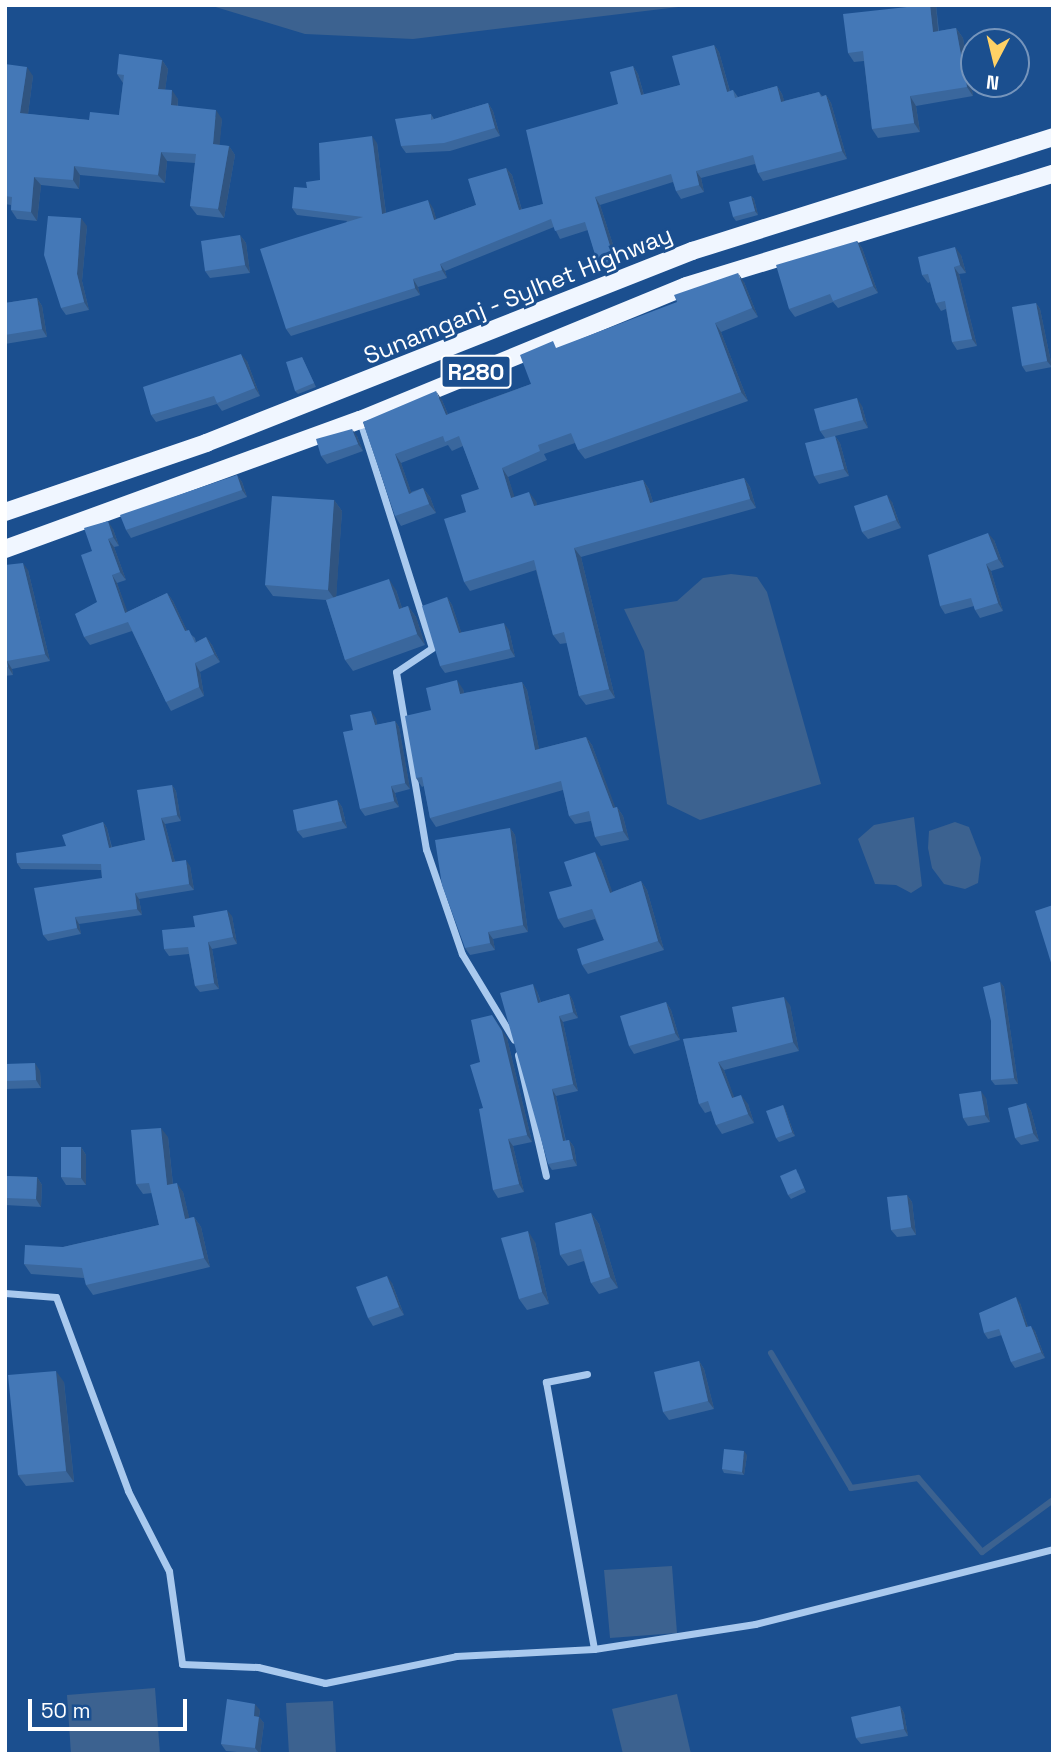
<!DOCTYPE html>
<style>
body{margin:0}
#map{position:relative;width:1058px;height:1759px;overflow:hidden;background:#1b4f8f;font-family:"Space Grotesk",sans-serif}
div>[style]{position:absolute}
.water>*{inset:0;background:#3c6290}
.stream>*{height:6px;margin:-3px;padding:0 3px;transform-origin:3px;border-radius:3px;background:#3c6290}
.street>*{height:7px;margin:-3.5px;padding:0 3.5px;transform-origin:3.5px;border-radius:3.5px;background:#a9c9ee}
.primary>*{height:18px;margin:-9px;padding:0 9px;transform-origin:9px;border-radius:9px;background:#f0f6ff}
.wall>*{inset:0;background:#3a679d}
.shaded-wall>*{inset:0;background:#305480}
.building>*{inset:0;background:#4478b7}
span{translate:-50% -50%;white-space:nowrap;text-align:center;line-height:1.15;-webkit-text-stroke:6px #1b4f8f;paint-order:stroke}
.shield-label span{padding:2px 5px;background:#1b4f8f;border:2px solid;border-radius:5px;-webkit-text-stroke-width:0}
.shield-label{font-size:23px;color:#fff;font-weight:700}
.street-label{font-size:24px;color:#fff}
.frame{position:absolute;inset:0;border:7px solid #fff;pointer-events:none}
.north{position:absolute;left:960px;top:28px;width:70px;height:70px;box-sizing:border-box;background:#1b4f8f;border:2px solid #7695bc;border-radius:50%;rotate:187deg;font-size:19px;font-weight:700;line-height:28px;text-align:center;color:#fff}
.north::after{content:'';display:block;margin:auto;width:24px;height:32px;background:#ffd166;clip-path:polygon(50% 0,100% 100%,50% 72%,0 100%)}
.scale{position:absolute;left:28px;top:1699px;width:159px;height:32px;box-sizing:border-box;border:4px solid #fff;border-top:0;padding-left:9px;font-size:21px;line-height:24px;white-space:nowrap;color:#fff;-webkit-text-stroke:5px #1b4f8f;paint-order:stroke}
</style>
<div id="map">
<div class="water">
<i style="clip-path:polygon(209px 5px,695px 5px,413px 39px,305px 34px)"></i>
<i style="clip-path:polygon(731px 574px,757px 577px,767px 592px,821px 784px,700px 820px,667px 804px,644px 651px,624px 609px,677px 601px,703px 578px)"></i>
<i style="clip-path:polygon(914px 817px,922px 886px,911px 893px,896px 885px,875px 884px,858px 839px,874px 825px)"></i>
<i style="clip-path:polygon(955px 822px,969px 827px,981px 858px,978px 883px,965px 889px,944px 884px,932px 868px,928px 848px,929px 831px)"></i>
<i style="clip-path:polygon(672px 1566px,677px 1633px,610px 1638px,604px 1570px)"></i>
<i style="clip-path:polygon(155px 1688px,160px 1754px,71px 1754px,67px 1695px)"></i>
<i style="clip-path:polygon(677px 1694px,691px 1754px,623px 1754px,612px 1709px)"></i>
<i style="clip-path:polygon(333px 1701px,336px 1754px,289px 1754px,286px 1703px)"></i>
</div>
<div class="stream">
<i style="left:771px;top:1353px;width:157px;rotate:59.3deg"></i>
<i style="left:851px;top:1488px;width:68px;rotate:-8.5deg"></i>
<i style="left:918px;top:1478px;width:98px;rotate:49.1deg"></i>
<i style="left:982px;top:1552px;width:88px;rotate:-36.2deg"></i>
</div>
<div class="street">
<i style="left:360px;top:421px;width:238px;rotate:72.4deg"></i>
<i style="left:432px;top:648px;width:43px;rotate:146.3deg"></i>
<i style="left:396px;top:672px;width:180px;rotate:80.4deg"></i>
<i style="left:426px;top:849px;width:111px;rotate:71.1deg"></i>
<i style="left:462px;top:954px;width:100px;rotate:58.8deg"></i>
<i style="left:518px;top:1055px;width:124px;rotate:77deg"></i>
<i style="left:5px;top:1293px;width:51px;rotate:4.5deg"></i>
<i style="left:56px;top:1297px;width:207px;rotate:69.6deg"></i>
<i style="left:128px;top:1491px;width:90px;rotate:62.9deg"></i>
<i style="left:169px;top:1571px;width:94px;rotate:82deg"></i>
<i style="left:182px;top:1664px;width:76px;rotate:2.3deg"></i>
<i style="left:258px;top:1667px;width:69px;rotate:13.4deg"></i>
<i style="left:325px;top:1683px;width:134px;rotate:-11.6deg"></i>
<i style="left:456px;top:1656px;width:138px;rotate:-2.9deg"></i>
<i style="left:587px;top:1374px;width:42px;rotate:169deg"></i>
<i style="left:546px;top:1382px;width:271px;rotate:79.8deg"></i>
<i style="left:594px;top:1649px;width:163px;rotate:-8.8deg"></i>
<i style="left:755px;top:1624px;width:307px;rotate:-14.1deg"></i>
</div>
<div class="primary">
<i style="left:5px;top:512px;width:213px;rotate:-18.9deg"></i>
<i style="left:206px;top:443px;width:523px;rotate:-21.56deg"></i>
<i style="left:692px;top:251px;width:379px;rotate:-17.5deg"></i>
<i style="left:5px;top:549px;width:378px;rotate:-20deg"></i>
<i style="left:360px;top:420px;width:352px;rotate:-22.3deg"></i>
<i style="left:686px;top:286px;width:384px;rotate:-17deg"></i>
</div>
<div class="wall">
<i style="clip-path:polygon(907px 5px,936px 5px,939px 31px,956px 28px,963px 38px,973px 96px,916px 106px,920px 132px,878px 138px,872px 129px,864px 61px,854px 62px,848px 53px,907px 7px)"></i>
<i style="clip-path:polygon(714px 45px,719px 52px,730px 91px,733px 90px,738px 97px,777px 86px,782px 94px,784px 101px,819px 92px,822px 96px,826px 95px,831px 103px,847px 159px,763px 181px,758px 173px,755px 164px,701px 178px,704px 192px,681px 199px,676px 191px,673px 182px,600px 205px,620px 266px,603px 271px,598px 264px,588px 230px,560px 239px,554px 227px,445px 271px,447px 278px,418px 287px,420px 295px,291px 336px,286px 329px,347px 221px,297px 215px,292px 208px,307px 188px,320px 180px,377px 143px,386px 213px,433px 208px,436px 219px,476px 205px,506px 168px,512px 175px,522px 210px,543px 204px,618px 104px,633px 66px,638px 74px,644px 95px,680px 85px)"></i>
<i style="clip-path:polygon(162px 60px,168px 69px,165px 90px,178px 99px,178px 106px,222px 119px,219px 145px,229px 146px,235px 155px,224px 218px,197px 215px,190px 206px,195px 163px,167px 161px,165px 183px,80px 175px,79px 189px,41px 185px,37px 221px,17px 219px,11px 210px,11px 205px,5px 204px,5px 64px,33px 76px,28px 114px,89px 120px,119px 115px,123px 83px,117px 74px)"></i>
<i style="clip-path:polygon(488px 103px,493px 111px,500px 136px,450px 151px,406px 153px,401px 146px,431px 114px,434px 119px)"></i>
<i style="clip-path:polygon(751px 196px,754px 199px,758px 215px,736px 221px,733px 217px)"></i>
<i style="clip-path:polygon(87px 226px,82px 281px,89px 310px,66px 315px,61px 308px)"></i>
<i style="clip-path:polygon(240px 235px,246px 243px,250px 273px,210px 278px,205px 271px)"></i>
<i style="clip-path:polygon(857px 241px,862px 248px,878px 293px,838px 308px,833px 302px,795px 317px,789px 309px)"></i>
<i style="clip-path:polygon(961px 255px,966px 273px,959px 274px,977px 346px,957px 350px,952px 342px,946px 309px,941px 311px,936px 303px,930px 282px,928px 283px,922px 275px)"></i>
<i style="clip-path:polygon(744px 282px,758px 317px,721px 332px,748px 401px,585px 459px,578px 450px,575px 443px,544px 454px,547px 460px,508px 477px,514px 497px,536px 501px,537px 506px,643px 480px,649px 489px,653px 502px,744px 478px,750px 487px,756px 508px,581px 557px,615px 698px,586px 705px,579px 696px,567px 643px,560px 644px,553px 635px,536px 570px,470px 591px,464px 582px,466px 512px,479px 489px,463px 446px,452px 451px,448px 445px,401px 463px,411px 492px,423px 488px,430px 497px,436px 513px,401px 526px,395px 516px,363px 422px,442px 400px,448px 414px,531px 384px,558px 348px)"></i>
<i style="clip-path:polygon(37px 298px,42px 306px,47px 337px,5px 344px,5px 303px)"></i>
<i style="clip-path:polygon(1036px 303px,1040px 309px,1052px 367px,1026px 372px,1022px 366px)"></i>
<i style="clip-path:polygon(302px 357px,316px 387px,298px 394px,295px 391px)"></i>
<i style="clip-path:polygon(247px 361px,260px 396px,222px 411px,217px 404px,156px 422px,151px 415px)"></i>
<i style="clip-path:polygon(862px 406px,868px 428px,835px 436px,840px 443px,849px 476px,819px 484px,814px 476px,825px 438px,820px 431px)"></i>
<i style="clip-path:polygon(357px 436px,363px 451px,327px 464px,321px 456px)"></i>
<i style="clip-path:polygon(237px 475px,242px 482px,247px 497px,131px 538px,126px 530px)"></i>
<i style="clip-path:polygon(334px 500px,342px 511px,336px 596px,396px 590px,402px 608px,408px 606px,416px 617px,425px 645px,353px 671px,345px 660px,326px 600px,273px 596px,265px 585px)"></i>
<i style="clip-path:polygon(892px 502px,901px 528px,868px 539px,862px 532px)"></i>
<i style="clip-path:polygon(113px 529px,119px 546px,114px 547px,126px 580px,117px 583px,127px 612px,167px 593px,173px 601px,187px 631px,195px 638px,196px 642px,206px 637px,212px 645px,220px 662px,200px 672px,204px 696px,171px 711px,166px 702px,132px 631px,90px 645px,84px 637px,97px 602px,92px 551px)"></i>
<i style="clip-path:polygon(994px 540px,1004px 567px,991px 571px,1003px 611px,980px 618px,975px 610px,974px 606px,945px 614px,940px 606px)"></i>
<i style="clip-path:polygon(5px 565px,28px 570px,50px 661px,12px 669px,13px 675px,5px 676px)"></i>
<i style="clip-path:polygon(447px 597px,452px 605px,461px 632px,509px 630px,515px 657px,445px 673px,440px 666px)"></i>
<i style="clip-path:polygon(522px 682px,527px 690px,539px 749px,586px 737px,592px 745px,615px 808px,617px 807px,623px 816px,629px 840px,601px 846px,595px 837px,591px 821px,575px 824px,569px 816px,563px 790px,436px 827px,430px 818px,424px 786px,422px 787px,416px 778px,431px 710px,463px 689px,464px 693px)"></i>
<i style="clip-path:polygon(376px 718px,377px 725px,395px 721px,399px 727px,410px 789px,395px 793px,399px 807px,365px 816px,360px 809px,353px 730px)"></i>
<i style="clip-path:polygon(172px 785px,176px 791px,181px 821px,165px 824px,175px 862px,190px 866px,194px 890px,139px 899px,142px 915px,79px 924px,81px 934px,48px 941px,43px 935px,102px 878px,101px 870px,21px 869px,17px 863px,66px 846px,103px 822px,107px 828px,112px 847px,145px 840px)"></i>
<i style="clip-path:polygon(337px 800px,342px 807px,347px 828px,303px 838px,297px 831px)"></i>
<i style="clip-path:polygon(510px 828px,515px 835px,528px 932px,493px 939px,495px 950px,470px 955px,465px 948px)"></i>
<i style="clip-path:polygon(601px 860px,612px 892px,641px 881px,647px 890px,664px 950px,588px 974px,582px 965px,604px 940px,595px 919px,564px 928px,558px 919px,572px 886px)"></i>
<i style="clip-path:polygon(232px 916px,237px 944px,212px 949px,219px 989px,200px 992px,195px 986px,189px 954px,169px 956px,164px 949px,195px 927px)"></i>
<i style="clip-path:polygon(1000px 982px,1004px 987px,1018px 1084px,995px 1085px,991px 1080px)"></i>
<i style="clip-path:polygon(537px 991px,541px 1002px,569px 994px,573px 1001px,578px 1018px,563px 1022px,578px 1091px,556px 1096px,566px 1141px,569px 1140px,574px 1147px,577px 1166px,552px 1170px,548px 1164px)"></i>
<i style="clip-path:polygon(666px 1002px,671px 1010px,680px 1040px,634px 1054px,629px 1046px)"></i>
<i style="clip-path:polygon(790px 1005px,799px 1051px,724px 1070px,734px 1098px,748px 1104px,754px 1123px,722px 1134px,716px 1125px,711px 1111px,705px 1113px,699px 1104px,683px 1039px,737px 1032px)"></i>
<i style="clip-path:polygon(507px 1038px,532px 1142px,513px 1146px,524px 1192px,498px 1198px,493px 1190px,483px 1108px,480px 1062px)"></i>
<i style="clip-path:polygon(5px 1064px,40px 1071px,41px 1088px,5px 1089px)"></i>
<i style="clip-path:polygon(986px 1098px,990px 1122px,968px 1126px,963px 1118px)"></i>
<i style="clip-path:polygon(1026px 1103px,1031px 1111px,1039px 1141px,1021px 1145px,1015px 1138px)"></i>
<i style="clip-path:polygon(783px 1105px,785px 1109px,795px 1136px,779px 1142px,776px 1138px)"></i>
<i style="clip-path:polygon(168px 1137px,173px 1184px,183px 1192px,189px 1218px,194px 1217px,201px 1227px,210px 1267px,93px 1295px,86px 1285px,84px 1278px,31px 1274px,24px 1264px,63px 1247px,159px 1225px,152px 1193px,143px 1194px,136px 1184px)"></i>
<i style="clip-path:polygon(81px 1147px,86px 1155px,86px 1185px,66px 1185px,61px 1177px)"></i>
<i style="clip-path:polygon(798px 1173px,806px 1192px,791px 1199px,788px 1195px)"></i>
<i style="clip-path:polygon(5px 1176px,37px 1177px,42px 1185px,41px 1207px,5px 1205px)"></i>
<i style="clip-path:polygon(907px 1195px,912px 1202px,916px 1235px,897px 1237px,891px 1230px)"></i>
<i style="clip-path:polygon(591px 1213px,599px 1224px,618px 1288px,599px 1294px,591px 1283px,584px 1261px,568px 1266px,560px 1255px)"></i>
<i style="clip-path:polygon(535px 1242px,549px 1304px,527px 1310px,519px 1299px)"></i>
<i style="clip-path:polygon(392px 1283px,404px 1315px,373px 1326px,368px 1318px)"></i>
<i style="clip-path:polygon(1020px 1303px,1028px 1327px,1035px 1331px,1045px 1358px,1015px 1368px,1011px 1362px,1002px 1335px,988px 1339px,984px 1333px)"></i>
<i style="clip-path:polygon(699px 1361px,704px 1369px,714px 1409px,669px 1420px,663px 1412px)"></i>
<i style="clip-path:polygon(64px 1382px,74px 1482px,26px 1486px,18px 1475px)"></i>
<i style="clip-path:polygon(747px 1455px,744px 1475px,724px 1473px,722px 1469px)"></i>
<i style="clip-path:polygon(900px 1706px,904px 1713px,908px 1736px,861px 1744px,856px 1738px)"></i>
<i style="clip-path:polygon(260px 1710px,259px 1717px,264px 1723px,260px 1754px,226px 1751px,221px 1744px)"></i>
</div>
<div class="shaded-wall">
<i style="clip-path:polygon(930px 5px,936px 5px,939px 42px,933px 32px)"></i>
<i style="clip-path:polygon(956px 28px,963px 38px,973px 96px,967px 87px)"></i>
<i style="clip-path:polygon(714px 45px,719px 52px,732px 99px,727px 92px)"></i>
<i style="clip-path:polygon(162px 60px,168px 69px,164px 98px,158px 89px)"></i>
<i style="clip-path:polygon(633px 66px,638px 74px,646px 103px,641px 95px)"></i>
<i style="clip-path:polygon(27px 67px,33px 76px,27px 122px,20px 113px)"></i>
<i style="clip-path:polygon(777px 86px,782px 94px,787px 109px,781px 102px)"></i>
<i style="clip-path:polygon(172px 90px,178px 99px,177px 114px,171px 105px)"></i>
<i style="clip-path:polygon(826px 95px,831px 103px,847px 159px,842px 151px)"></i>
<i style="clip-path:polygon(910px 96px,916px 106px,920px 132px,914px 123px)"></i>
<i style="clip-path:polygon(488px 103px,493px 111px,500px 136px,495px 128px)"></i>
<i style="clip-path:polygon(216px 110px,222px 119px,219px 153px,213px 144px)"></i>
<i style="clip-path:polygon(372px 136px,377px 143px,387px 222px,382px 214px)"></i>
<i style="clip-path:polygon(229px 146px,235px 155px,224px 218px,218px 209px)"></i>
<i style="clip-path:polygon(161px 152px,167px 161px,165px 183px,158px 175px)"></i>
<i style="clip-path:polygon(74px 166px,80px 175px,79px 189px,73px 180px)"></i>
<i style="clip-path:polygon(506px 168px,512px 175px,524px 218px,519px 210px)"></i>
<i style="clip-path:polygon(696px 171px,701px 178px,704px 192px,699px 185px)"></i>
<i style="clip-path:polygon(34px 177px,41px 185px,37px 221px,31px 212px)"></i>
<i style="clip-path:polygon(751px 196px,754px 199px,758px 215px,755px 211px)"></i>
<i style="clip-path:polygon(595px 197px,600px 205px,620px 266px,614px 259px)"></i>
<i style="clip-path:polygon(428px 200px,433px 208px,439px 227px,434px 220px)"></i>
<i style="clip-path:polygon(81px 218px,87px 226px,82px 281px,89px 310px,84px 302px,77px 274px)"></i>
<i style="clip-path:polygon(240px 235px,246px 243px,250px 273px,245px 265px)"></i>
<i style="clip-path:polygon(857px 241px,862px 248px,878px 293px,873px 286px)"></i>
<i style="clip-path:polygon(955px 247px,961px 255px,966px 273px,960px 265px)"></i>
<i style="clip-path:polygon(440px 264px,445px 271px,447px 278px,442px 270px)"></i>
<i style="clip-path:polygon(954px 267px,959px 274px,977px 346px,972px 339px)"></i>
<i style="clip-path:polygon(738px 273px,744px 282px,758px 317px,752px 308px)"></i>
<i style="clip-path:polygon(413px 279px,418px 287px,420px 295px,415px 288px)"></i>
<i style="clip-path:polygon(37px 298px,42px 306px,47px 337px,42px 329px)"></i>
<i style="clip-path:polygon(1036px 303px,1040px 309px,1052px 367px,1047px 361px)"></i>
<i style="clip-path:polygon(715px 323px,721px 332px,748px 401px,741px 392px)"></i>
<i style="clip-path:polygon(241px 354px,247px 361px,260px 396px,255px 388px)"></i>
<i style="clip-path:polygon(436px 391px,442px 400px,452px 424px,446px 415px)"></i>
<i style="clip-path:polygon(857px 398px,862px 406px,868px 428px,863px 420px)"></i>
<i style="clip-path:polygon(352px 429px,357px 436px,363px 451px,358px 444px)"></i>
<i style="clip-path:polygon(835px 436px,840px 443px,849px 476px,844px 469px)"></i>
<i style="clip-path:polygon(395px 454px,401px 463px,415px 503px,409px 494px)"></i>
<i style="clip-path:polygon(502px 468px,508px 477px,518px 507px,511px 498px)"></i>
<i style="clip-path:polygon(237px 475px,242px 482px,247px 497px,242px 490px)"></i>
<i style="clip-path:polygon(744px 478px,750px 487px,756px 508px,750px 499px)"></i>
<i style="clip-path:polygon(643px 480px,649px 489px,656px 512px,650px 503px)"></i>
<i style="clip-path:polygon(423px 488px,430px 497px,436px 513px,429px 504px)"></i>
<i style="clip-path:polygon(529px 492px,536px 501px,540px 515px,534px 506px)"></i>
<i style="clip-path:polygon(887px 495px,892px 502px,901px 528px,896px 520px)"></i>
<i style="clip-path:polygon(334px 500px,342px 511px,336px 601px,328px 590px)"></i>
<i style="clip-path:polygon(108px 521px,113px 529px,119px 546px,113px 537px)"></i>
<i style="clip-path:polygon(988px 533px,994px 540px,1004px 567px,998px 559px)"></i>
<i style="clip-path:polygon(108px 539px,114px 547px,126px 580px,120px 572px)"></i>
<i style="clip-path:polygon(574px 548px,581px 557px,615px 698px,609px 689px)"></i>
<i style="clip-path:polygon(23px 563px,28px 570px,50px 661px,45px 654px)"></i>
<i style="clip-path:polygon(986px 564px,991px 571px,1003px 611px,998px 603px)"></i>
<i style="clip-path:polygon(112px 575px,117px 583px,131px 621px,125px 613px)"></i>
<i style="clip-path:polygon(389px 579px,396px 590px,406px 620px,399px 609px)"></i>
<i style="clip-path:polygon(167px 593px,173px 601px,191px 639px,185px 631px)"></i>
<i style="clip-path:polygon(447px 597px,452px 605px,464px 640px,459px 633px)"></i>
<i style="clip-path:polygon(408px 606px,416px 617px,425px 645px,417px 634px)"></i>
<i style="clip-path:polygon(504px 623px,509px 630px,515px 657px,510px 649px)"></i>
<i style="clip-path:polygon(206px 637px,212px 645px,220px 662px,214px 654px)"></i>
<i style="clip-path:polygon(7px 661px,12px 669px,13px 675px,8px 667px)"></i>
<i style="clip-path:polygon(195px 663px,200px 672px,204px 696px,199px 687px)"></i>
<i style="clip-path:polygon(457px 680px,463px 689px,466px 702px,460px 694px)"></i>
<i style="clip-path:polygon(522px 682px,527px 690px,541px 758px,535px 750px)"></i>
<i style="clip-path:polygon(371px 711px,376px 718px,379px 732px,375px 725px)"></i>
<i style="clip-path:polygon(395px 721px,399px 727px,410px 789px,405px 783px)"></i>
<i style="clip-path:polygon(586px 737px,592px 745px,619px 817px,613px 808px)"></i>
<i style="clip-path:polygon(172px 785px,176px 791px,181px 821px,177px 815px)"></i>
<i style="clip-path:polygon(391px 786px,395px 793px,399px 807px,394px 801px)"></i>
<i style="clip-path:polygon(337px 800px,342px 807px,347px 828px,342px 821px)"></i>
<i style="clip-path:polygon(617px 807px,623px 816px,629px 840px,623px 831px)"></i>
<i style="clip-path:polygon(161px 818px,165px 824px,177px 869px,172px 862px)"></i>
<i style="clip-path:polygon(103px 822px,107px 828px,113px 854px,109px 848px)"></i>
<i style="clip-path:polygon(510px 828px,515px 835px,528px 932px,523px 925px)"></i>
<i style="clip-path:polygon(595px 852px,601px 860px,616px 902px,610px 893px)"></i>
<i style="clip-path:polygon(186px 860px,190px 866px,194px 890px,189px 884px)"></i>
<i style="clip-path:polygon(641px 881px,647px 890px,664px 950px,658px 941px)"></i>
<i style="clip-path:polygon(135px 893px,139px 899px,142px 915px,137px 909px)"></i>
<i style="clip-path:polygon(227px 910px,232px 916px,237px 944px,233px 937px)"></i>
<i style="clip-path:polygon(75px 917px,79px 924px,81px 934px,77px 928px)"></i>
<i style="clip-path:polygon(488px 932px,493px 939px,495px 950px,490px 943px)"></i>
<i style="clip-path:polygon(208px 942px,212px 949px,219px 989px,214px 983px)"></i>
<i style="clip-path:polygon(1000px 982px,1004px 987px,1018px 1084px,1014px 1078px)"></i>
<i style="clip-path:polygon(533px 984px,537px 991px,543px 1010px,538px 1003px)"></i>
<i style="clip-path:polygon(569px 994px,573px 1001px,578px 1018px,573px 1012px)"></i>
<i style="clip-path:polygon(784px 997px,790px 1005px,799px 1051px,793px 1042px)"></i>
<i style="clip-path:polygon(666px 1002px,671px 1010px,680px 1040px,675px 1033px)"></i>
<i style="clip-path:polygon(492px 1015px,507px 1038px,532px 1142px,527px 1135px)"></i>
<i style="clip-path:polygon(559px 1016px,563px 1022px,578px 1091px,573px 1084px)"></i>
<i style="clip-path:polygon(718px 1062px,724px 1070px,738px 1107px,732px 1098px)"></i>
<i style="clip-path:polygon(35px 1063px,40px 1071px,41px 1088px,36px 1080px)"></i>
<i style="clip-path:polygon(552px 1089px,556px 1096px,567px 1148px,563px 1141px)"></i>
<i style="clip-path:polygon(981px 1091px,986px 1098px,990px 1122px,985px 1115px)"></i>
<i style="clip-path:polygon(741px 1095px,748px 1104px,754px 1123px,748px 1114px)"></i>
<i style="clip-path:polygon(1026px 1103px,1031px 1111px,1039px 1141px,1033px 1133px)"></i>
<i style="clip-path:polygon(783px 1105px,785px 1109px,795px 1136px,792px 1132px)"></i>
<i style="clip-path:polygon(161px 1128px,168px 1137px,174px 1195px,167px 1185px)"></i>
<i style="clip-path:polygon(508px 1139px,513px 1146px,524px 1192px,519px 1184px)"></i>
<i style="clip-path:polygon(569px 1140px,574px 1147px,577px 1166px,573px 1159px)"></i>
<i style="clip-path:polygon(81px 1147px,86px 1155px,86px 1185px,81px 1178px)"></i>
<i style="clip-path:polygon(37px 1177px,42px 1185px,41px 1207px,36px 1199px)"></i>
<i style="clip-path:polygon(177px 1183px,183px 1192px,192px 1229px,185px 1219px)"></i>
<i style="clip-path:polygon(907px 1195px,912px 1202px,916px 1235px,911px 1227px)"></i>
<i style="clip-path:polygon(591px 1213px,599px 1224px,618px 1288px,610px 1277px)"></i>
<i style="clip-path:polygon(194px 1217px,201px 1227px,210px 1267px,204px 1258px)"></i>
<i style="clip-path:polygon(528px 1231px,535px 1242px,549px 1304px,542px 1292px)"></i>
<i style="clip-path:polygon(387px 1276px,392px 1283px,404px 1315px,399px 1307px)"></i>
<i style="clip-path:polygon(1016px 1297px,1020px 1303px,1030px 1333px,1026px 1327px)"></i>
<i style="clip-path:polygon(1031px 1326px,1035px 1331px,1045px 1358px,1041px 1352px)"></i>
<i style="clip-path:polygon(699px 1361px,704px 1369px,714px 1409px,708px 1401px)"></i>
<i style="clip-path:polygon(56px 1371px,64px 1382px,74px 1482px,66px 1471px)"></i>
<i style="clip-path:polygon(744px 1451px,747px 1455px,744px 1475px,742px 1472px)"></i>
<i style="clip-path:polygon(255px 1704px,260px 1710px,259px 1717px,264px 1723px,260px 1754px,255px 1748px,254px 1716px)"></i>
<i style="clip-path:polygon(900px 1706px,904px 1713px,908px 1736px,904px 1729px)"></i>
</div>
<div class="building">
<i style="clip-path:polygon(907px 5px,930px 5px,933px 32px,956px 28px,967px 87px,910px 96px,914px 123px,872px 129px,863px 51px,848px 53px,843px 14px,907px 7px)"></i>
<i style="clip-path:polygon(714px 45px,727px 92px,733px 90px,735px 98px,777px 86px,781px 102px,819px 92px,821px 97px,826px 95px,842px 151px,758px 173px,753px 155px,696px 171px,699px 185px,676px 191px,671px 174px,595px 197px,614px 259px,598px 264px,585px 222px,555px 231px,551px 219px,440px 264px,442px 270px,413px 279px,415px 288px,286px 329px,260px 249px,363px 217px,292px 208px,294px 187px,307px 188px,306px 182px,320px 180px,319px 143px,372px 136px,382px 214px,428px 200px,434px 220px,476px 205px,468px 179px,506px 168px,519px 210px,543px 204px,526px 130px,618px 104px,610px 72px,633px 66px,641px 95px,680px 85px,672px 56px)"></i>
<i style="clip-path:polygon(119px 54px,162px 60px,158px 89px,172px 90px,171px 105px,216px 110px,213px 144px,229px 146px,218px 209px,190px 206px,196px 154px,161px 152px,158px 175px,74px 166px,73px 180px,34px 177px,31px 212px,11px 210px,12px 197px,5px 196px,5px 64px,27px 67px,20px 113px,89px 120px,90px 112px,119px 115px,124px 75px,117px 74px)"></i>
<i style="clip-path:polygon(488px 103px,495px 128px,444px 143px,401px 146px,395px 119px,431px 114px,431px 120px)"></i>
<i style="clip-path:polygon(751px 196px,755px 211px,733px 217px,729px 202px)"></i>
<i style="clip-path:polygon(48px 216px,81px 218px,77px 274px,84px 302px,61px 308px,44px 255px)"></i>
<i style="clip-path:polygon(240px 235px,245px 265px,205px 271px,201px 241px)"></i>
<i style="clip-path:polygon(857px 241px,873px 286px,833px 301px,830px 294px,789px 309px,776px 265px)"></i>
<i style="clip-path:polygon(955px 247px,960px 265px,954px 267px,972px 339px,952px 342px,945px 301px,936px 303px,928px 274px,922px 275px,918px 257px)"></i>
<i style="clip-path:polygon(738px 273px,752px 308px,715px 323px,741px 392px,578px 450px,571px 433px,538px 445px,540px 451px,502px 468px,511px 498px,529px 492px,534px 506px,643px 480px,650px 503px,744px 478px,750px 499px,574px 548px,609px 689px,579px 696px,564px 632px,553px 635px,534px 560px,464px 582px,444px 519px,466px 512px,461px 495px,479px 489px,459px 436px,445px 442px,443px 436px,395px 454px,409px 494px,423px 488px,429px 504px,395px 516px,363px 422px,436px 391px,446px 415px,531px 384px,520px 355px,553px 341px,556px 348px,677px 302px,674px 295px)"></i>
<i style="clip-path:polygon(37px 298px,42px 329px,5px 335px,5px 303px)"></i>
<i style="clip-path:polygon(1036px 303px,1047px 361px,1022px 366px,1012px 307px)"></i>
<i style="clip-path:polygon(241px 354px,255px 388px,217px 403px,214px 396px,151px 415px,143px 387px)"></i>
<i style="clip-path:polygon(302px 357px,314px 383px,295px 391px,286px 362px)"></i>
<i style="clip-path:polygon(857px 398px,863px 420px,820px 431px,814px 409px)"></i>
<i style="clip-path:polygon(352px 429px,358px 444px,321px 456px,316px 439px)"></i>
<i style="clip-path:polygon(835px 436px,844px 469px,814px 476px,805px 443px)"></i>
<i style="clip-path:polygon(237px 475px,242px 490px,126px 530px,120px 515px)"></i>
<i style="clip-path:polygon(887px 495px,896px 520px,862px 532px,854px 506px)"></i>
<i style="clip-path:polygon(272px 496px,334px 500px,328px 590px,265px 585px)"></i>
<i style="clip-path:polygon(108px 521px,113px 537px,108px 539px,120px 572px,112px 575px,125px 613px,167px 593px,185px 631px,189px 630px,195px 643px,206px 637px,214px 654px,195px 663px,199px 687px,166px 702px,128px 622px,84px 637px,75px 614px,97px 602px,81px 555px,92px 551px,84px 528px)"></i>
<i style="clip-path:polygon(988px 533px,998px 559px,986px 564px,998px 603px,975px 610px,971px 598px,940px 606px,928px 555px)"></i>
<i style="clip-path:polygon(23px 563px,45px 654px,7px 661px,8px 667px,5px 668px,5px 565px)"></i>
<i style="clip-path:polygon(389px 579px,399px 609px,408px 606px,417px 634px,345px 660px,326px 600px)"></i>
<i style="clip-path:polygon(447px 597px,459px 633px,504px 623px,510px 649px,440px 666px,422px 606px)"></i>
<i style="clip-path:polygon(457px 680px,460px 694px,522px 682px,535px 750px,586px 737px,613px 808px,617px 807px,623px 831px,595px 837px,589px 811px,569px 816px,561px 781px,430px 818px,422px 777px,416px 778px,405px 716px,431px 710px,426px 688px)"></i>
<i style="clip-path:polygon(371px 711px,375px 725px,395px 721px,405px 783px,391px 786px,394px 801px,360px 809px,343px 732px,353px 730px,350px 715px)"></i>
<i style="clip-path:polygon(172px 785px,177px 815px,161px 818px,172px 862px,186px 860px,189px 884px,135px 893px,137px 909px,75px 917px,77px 928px,43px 935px,34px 888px,102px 878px,101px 864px,17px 863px,16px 853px,66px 846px,62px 835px,103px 822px,109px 848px,145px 840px,137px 790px)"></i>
<i style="clip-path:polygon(337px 800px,342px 821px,297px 831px,293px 810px)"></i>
<i style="clip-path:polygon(510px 828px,523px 925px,488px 932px,490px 943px,465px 948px,442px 885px,435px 840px)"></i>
<i style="clip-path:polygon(595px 852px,610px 893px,641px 881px,658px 941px,582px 965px,577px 949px,604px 940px,592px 909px,558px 919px,549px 892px,572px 886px,564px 862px)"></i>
<i style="clip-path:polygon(1053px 905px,1053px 969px,1035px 911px)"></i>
<i style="clip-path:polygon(227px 910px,233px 937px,208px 942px,214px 983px,195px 986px,188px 947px,164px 949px,162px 930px,195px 927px,193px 916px)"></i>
<i style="clip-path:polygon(1000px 982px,1014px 1078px,991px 1080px,991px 1021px,983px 987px)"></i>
<i style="clip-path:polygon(533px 984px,538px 1003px,569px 994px,573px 1012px,559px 1016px,573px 1084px,552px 1089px,563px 1141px,569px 1140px,573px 1159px,548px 1164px,500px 993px)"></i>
<i style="clip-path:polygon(784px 997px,793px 1042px,718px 1062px,732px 1098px,741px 1095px,748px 1114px,716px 1125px,708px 1101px,699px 1104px,683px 1039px,737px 1032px,732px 1007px)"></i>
<i style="clip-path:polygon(666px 1002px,675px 1033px,629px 1046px,620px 1016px)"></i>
<i style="clip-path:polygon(492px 1015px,502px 1031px,527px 1135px,508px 1139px,519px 1184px,493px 1190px,479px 1109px,483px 1108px,470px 1065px,480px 1062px,471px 1020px)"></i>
<i style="clip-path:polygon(35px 1063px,36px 1080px,5px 1081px,5px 1064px)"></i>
<i style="clip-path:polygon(981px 1091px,985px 1115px,963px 1118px,959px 1094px)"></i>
<i style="clip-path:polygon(1026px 1103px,1033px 1133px,1015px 1138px,1008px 1108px)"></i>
<i style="clip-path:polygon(783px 1105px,792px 1132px,776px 1138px,766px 1111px)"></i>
<i style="clip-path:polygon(161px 1128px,167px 1185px,177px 1183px,185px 1219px,194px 1217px,204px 1258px,86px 1285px,82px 1268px,24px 1264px,25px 1245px,63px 1247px,159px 1225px,149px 1183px,136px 1184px,131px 1130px)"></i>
<i style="clip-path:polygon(61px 1147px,81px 1147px,81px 1178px,61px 1177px)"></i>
<i style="clip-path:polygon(796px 1169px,804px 1188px,788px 1195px,780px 1176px)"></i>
<i style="clip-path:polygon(5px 1176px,37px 1177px,36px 1199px,5px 1198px)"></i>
<i style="clip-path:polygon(907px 1195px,911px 1227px,891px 1230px,887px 1197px)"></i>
<i style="clip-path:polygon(591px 1213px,610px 1277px,591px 1283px,581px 1249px,560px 1255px,555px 1223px)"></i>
<i style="clip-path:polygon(528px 1231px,542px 1292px,519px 1299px,501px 1238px)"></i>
<i style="clip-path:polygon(387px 1276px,399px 1307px,368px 1318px,356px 1287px)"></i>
<i style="clip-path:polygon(1016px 1297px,1026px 1327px,1031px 1326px,1041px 1352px,1011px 1362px,999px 1329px,984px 1333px,979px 1313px)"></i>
<i style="clip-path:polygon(699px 1361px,708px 1401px,663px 1412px,654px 1372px)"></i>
<i style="clip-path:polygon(56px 1371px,66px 1471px,18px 1475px,8px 1375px)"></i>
<i style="clip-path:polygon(724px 1449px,744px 1451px,742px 1472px,722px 1469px)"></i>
<i style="clip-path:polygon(227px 1699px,255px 1704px,254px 1716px,259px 1717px,255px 1748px,221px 1744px)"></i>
<i style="clip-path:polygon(900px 1706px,904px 1729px,856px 1738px,851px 1717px)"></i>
</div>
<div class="shield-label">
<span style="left:476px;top:372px">R280</span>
</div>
<div class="street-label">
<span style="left:518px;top:295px;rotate:-22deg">Sunamganj - Sylhet Highway</span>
</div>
<div class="frame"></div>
<div class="north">N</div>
<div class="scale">50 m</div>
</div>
